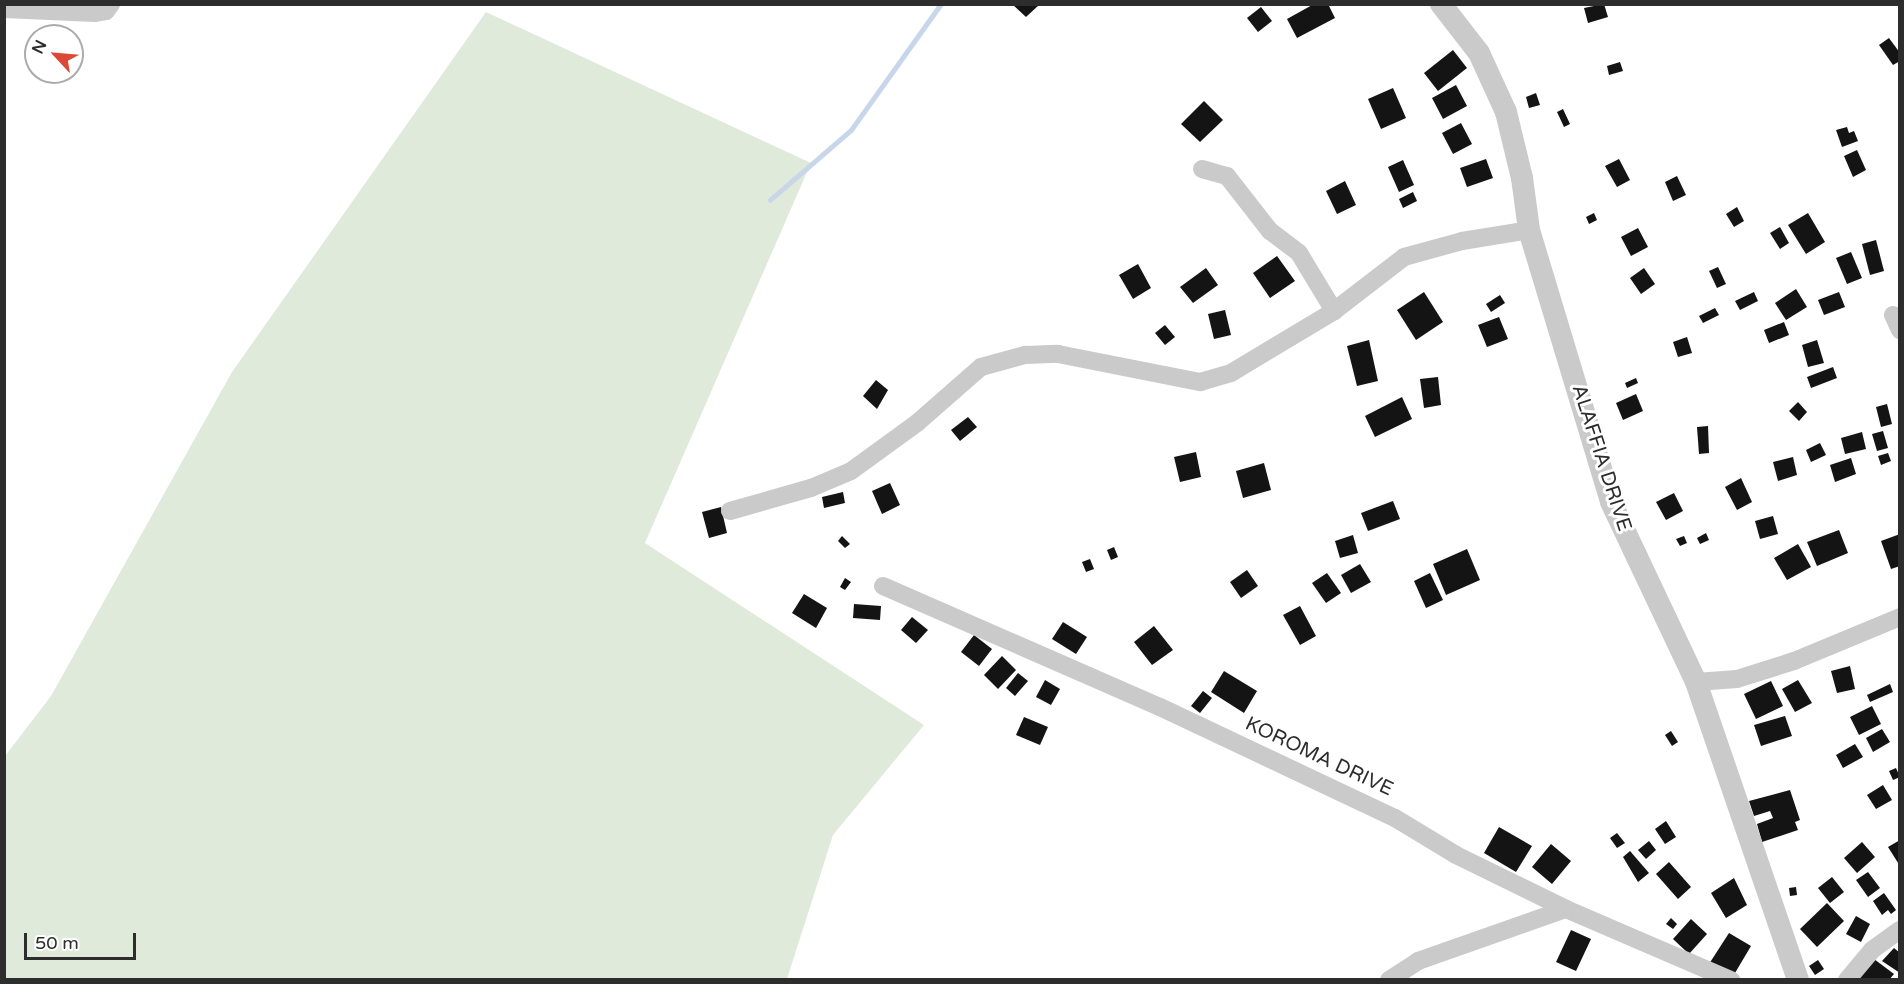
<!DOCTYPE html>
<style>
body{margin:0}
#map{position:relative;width:1904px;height:984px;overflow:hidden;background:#fff;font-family:"Varela Round",sans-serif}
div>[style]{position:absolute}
.green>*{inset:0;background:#e0eada}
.stream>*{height:4.5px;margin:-2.25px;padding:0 2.25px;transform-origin:2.25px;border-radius:2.25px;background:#c7d6e9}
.building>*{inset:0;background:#141414}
.minor>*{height:18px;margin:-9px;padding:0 9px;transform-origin:9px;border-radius:9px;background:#cacaca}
.tertiary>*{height:22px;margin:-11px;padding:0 11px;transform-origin:11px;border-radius:11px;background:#cacaca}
span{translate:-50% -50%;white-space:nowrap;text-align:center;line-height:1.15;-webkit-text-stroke:6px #fff;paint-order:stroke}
.street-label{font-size:20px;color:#2d2d2d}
.frame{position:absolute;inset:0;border:6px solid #2d2d2d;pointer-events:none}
.north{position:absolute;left:24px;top:24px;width:60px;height:60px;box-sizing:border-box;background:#fff;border:2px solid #ababab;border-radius:50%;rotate:296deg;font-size:16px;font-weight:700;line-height:24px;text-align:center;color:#2d2d2d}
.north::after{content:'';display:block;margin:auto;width:21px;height:27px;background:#dd4735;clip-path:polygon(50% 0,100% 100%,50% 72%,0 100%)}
.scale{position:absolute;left:24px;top:933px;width:112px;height:27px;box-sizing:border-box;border:3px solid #2d2d2d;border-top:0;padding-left:8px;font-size:18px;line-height:21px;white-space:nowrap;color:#2d2d2d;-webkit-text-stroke:4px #fff;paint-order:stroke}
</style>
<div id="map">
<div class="green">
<i style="clip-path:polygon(486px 12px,811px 163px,645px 543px,924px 725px,833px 835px,787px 979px,5px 979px,5px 756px,51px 696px,232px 372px)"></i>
</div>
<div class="stream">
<i style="left:770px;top:200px;width:107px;rotate:-40.8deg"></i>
<i style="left:851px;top:130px;width:155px;rotate:-54.5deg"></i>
</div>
<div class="building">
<i style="clip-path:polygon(1314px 4px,1328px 4px,1335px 18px,1297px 38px,1287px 19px)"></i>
<i style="clip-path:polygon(1604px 4px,1608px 17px,1588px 23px,1584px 8px)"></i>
<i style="clip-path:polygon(1013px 5px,1039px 5px,1026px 17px)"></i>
<i style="clip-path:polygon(1261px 7px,1272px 21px,1258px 32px,1247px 18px)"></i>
<i style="clip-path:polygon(1889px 38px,1900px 53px,1900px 61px,1893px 65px,1879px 45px)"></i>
<i style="clip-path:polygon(1453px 50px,1467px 68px,1438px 91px,1424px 73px)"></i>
<i style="clip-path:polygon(1620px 62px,1623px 71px,1609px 75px,1607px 66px)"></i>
<i style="clip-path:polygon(1456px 85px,1467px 106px,1443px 119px,1432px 98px)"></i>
<i style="clip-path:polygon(1393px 88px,1406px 118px,1381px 129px,1368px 99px)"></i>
<i style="clip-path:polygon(1536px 93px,1540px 105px,1529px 108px,1526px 97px)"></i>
<i style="clip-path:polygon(1204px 101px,1223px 120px,1200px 142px,1181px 124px)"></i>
<i style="clip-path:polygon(1563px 109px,1570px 124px,1564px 127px,1557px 112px)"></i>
<i style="clip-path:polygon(1461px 123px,1472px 144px,1453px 154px,1442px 133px)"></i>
<i style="clip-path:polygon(1847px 127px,1849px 133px,1854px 131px,1858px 141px,1842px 147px,1836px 130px)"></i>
<i style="clip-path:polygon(1857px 150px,1866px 170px,1853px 177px,1844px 156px)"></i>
<i style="clip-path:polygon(1486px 159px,1493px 178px,1467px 187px,1460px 168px)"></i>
<i style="clip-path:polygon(1619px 159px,1630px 180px,1617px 187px,1605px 166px)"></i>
<i style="clip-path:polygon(1403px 160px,1414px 185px,1399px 192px,1388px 167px)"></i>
<i style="clip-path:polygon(1677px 176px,1686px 195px,1673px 201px,1665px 182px)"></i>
<i style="clip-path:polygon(1345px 181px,1356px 205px,1337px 214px,1326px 191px)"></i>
<i style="clip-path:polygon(1413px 192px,1417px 201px,1403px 208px,1399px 199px)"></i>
<i style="clip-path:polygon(1737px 207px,1744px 221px,1734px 227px,1726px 214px)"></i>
<i style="clip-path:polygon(1594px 213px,1597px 220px,1589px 224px,1586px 217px)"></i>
<i style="clip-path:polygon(1808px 213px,1825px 242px,1806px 254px,1788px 225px)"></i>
<i style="clip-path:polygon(1780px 227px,1789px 243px,1780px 249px,1770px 233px)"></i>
<i style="clip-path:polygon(1638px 228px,1648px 247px,1631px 256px,1621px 237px)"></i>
<i style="clip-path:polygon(1876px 240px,1884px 271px,1870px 275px,1862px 244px)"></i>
<i style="clip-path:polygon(1851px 252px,1862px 278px,1847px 284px,1836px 258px)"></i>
<i style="clip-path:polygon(1277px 256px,1295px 281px,1270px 298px,1253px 273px)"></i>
<i style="clip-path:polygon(1138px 264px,1151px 288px,1133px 299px,1119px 275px)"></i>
<i style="clip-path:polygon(1718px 267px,1726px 284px,1717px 288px,1709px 271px)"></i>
<i style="clip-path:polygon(1206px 268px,1218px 285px,1193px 303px,1180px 287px)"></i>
<i style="clip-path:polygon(1644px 268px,1655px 284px,1641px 294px,1630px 278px)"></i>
<i style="clip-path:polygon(1796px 289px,1807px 307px,1786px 320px,1775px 303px)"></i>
<i style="clip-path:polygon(1424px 292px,1443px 322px,1416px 340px,1397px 310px)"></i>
<i style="clip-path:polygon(1754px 292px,1758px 301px,1740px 310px,1735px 301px)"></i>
<i style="clip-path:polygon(1839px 292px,1845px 307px,1824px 315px,1818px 300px)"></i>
<i style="clip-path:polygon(1500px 295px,1505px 303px,1491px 312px,1486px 304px)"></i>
<i style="clip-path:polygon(1715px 308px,1719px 315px,1703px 323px,1699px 316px)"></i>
<i style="clip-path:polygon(1225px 310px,1231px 335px,1214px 339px,1208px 314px)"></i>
<i style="clip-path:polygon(1499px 317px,1508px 339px,1487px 347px,1478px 325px)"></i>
<i style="clip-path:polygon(1784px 322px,1789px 335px,1769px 343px,1764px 330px)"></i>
<i style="clip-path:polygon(1165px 325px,1175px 337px,1165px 345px,1155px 333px)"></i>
<i style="clip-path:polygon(1687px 337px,1692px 353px,1678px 357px,1673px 342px)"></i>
<i style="clip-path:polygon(1369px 340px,1378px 381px,1357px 386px,1347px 346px)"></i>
<i style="clip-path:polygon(1817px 340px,1824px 363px,1808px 367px,1802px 345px)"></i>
<i style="clip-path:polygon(1833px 367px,1837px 378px,1811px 388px,1807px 377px)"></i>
<i style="clip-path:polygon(1438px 377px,1441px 405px,1424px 408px,1420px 379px)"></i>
<i style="clip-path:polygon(1636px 378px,1638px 383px,1627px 388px,1625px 383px)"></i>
<i style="clip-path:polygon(876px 380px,888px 390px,877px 409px,863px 396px)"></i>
<i style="clip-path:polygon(1636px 394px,1643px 411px,1623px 420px,1616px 403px)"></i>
<i style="clip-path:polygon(1402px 397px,1412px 419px,1375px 437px,1365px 416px)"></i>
<i style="clip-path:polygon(1798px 402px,1807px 412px,1799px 421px,1789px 411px)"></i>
<i style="clip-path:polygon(1887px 404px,1892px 424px,1881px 427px,1876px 407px)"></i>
<i style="clip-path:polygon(968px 417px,977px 427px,960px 441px,951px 430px)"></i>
<i style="clip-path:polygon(1708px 426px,1709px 453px,1699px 454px,1697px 427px)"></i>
<i style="clip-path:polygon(1883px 431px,1888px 448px,1877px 451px,1872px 434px)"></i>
<i style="clip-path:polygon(1862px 432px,1866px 449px,1845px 454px,1841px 438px)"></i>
<i style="clip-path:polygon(1820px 443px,1826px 455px,1811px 462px,1806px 450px)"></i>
<i style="clip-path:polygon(1196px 452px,1201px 477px,1180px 482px,1174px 457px)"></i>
<i style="clip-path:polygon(1888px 453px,1891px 461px,1881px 465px,1878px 456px)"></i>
<i style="clip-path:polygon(1793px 457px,1797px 475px,1778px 481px,1773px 462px)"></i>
<i style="clip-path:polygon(1851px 458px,1856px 474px,1835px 482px,1830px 465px)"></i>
<i style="clip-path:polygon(1264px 463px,1271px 490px,1243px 498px,1236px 471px)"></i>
<i style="clip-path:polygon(1741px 478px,1752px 502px,1737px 510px,1725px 487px)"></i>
<i style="clip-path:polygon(890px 483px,900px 505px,882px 514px,872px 491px)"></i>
<i style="clip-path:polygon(843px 492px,845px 503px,824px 508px,822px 497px)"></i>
<i style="clip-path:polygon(1674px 493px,1683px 511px,1666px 520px,1656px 502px)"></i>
<i style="clip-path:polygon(1393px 501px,1400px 519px,1368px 531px,1361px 513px)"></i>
<i style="clip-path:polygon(721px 507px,727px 533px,709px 538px,702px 512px)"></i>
<i style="clip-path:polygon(1773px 516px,1778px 534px,1760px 539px,1755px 521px)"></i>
<i style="clip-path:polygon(1839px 530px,1848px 553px,1817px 566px,1807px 542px)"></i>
<i style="clip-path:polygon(1706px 533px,1709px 540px,1700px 544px,1697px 538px)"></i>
<i style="clip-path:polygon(1900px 534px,1900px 566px,1891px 569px,1881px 541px)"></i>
<i style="clip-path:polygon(1353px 535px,1358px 553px,1340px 558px,1335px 541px)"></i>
<i style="clip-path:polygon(842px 536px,850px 544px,845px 548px,838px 541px)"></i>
<i style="clip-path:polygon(1684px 536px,1687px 543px,1680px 546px,1676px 539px)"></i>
<i style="clip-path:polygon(1798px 544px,1811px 567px,1787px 580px,1774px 558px)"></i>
<i style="clip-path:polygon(1114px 547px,1118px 557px,1111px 560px,1107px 550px)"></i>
<i style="clip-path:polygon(1467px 549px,1480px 580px,1446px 595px,1433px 564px)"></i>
<i style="clip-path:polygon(1090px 559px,1094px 569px,1086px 572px,1082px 562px)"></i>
<i style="clip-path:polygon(1360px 564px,1371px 582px,1351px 593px,1341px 575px)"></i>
<i style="clip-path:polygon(1247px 570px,1258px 586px,1241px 598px,1230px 582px)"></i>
<i style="clip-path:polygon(1327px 573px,1341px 593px,1326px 603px,1312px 583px)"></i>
<i style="clip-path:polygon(1430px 573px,1443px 600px,1426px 608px,1414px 581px)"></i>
<i style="clip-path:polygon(845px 578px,851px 582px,845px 590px,840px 587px)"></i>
<i style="clip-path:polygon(804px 594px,827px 608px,816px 628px,792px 613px)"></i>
<i style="clip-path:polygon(854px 604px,881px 606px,880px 620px,853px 618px)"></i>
<i style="clip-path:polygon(1300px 606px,1316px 636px,1300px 645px,1283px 615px)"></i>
<i style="clip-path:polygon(912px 617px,928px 630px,916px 643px,901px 630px)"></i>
<i style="clip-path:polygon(1063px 622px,1087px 637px,1076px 654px,1052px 639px)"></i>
<i style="clip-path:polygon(1154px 626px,1173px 650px,1152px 665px,1134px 642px)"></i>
<i style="clip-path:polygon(974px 635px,992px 649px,979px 666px,961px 652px)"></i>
<i style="clip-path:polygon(1002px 656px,1016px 670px,998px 689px,984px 675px)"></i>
<i style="clip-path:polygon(1850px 666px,1855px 689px,1837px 693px,1831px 671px)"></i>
<i style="clip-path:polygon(1224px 671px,1257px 691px,1244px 713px,1211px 692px)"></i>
<i style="clip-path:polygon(1018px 673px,1028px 681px,1015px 696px,1006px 688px)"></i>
<i style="clip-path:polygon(1045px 680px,1060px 689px,1051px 705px,1036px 697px)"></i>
<i style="clip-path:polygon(1798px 680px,1812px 703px,1795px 712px,1782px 689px)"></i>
<i style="clip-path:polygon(1771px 681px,1783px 706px,1756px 719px,1744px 694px)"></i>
<i style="clip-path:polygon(1890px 684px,1893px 692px,1870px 702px,1867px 695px)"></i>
<i style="clip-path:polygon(1203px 691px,1212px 698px,1200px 713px,1191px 706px)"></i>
<i style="clip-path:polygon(1872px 706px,1881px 724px,1859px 735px,1850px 717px)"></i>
<i style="clip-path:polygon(1785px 716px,1792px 736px,1761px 746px,1754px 725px)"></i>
<i style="clip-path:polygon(1024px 717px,1048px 727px,1040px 745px,1016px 735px)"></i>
<i style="clip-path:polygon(1882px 729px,1890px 742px,1873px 752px,1866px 738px)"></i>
<i style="clip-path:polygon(1671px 731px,1678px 742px,1672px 746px,1665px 735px)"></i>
<i style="clip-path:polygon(1855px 744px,1863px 757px,1843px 768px,1836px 755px)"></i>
<i style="clip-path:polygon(1896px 768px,1900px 777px,1893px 780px,1889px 771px)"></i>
<i style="clip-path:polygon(1883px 785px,1892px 800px,1876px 809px,1867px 795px)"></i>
<i style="clip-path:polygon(1790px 790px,1800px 820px,1795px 822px,1798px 830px,1762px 842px,1757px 824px,1773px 818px,1770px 811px,1754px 816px,1749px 801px)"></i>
<i style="clip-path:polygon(1666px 821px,1676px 837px,1665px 844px,1655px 829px)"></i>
<i style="clip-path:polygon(1499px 827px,1532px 846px,1516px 872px,1484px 853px)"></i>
<i style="clip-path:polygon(1617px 833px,1625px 843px,1617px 848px,1610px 838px)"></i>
<i style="clip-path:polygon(1900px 840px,1900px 866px,1888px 847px)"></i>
<i style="clip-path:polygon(1649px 841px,1656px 850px,1646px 859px,1638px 850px)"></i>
<i style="clip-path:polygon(1862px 842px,1875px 857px,1857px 873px,1844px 858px)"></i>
<i style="clip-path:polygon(1551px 844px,1571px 861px,1552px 884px,1532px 867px)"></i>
<i style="clip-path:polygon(1630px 851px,1649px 873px,1638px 882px,1623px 857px)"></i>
<i style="clip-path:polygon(1669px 862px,1691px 887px,1678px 899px,1656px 874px)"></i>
<i style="clip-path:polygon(1868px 872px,1880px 888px,1868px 897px,1856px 880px)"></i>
<i style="clip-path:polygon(1832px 877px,1844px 892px,1830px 903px,1818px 888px)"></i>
<i style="clip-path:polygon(1734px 878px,1747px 905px,1726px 918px,1711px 893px)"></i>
<i style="clip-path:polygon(1796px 887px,1797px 895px,1790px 896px,1789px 888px)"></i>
<i style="clip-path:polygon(1884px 893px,1896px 910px,1891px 914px,1888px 910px,1882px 915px,1873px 901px)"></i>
<i style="clip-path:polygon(1827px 903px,1844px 921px,1817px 947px,1800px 929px)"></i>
<i style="clip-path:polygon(1856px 916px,1870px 924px,1861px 942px,1846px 934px)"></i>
<i style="clip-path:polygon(1671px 918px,1677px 924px,1673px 929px,1666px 924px)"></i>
<i style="clip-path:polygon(1691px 919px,1707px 934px,1689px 954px,1673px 939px)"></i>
<i style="clip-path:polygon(1571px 930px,1591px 939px,1576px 971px,1556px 962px)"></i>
<i style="clip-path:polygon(1729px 933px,1751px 946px,1732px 978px,1709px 964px)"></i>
<i style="clip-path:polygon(1894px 948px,1900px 953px,1900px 973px,1882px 961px)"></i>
<i style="clip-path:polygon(1874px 959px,1894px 974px,1889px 980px,1858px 980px)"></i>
<i style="clip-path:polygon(1818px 960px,1824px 969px,1815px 975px,1809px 966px)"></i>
</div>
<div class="minor">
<i style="left:4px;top:9px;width:91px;rotate:2.5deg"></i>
<i style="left:95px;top:13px;width:11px;rotate:-10deg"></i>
<i style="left:106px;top:11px;width:9px;rotate:-54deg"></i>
<i style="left:1202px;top:169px;width:26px;rotate:16deg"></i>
<i style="left:1227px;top:176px;width:70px;rotate:52deg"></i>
<i style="left:1270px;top:231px;width:36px;rotate:37deg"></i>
<i style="left:1299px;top:253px;width:68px;rotate:58.9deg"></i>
<i style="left:1893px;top:315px;width:17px;rotate:65deg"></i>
<i style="left:730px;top:511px;width:84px;rotate:-15.9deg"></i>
<i style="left:811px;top:488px;width:43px;rotate:-23deg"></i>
<i style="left:851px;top:471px;width:82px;rotate:-36deg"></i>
<i style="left:917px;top:423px;width:85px;rotate:-41.2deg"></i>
<i style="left:981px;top:367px;width:46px;rotate:-15.3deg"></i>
<i style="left:1025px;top:355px;width:33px;rotate:-2deg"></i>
<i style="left:1058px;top:354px;width:145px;rotate:11.2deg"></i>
<i style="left:1200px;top:382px;width:32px;rotate:-16deg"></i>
<i style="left:1231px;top:373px;width:120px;rotate:-31deg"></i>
<i style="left:1334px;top:311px;width:88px;rotate:-37.6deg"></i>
<i style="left:1404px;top:257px;width:60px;rotate:-15.4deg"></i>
<i style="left:1462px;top:241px;width:68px;rotate:-9.3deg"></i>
<i style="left:883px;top:586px;width:302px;rotate:23.6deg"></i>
<i style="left:1160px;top:707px;width:260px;rotate:25.3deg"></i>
<i style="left:1395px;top:818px;width:71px;rotate:31.2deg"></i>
<i style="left:1456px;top:855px;width:123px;rotate:26.1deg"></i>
<i style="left:1566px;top:909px;width:180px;rotate:23.3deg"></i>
<i style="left:1696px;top:682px;width:41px;rotate:-4.2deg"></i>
<i style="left:1737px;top:679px;width:60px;rotate:-17.5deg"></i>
<i style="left:1794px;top:661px;width:115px;rotate:-22.5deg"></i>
<i style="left:1389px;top:980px;width:35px;rotate:-33deg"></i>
<i style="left:1418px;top:961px;width:157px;rotate:-19.4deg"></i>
<i style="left:1847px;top:980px;width:39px;rotate:-50deg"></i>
<i style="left:1872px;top:950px;width:34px;rotate:-36deg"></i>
</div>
<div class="tertiary">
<i style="left:1441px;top:4px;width:62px;rotate:52.2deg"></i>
<i style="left:1479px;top:53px;width:65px;rotate:65.4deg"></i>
<i style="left:1506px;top:112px;width:68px;rotate:76.4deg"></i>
<i style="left:1522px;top:178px;width:52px;rotate:82.3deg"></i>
<i style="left:1529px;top:230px;width:284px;rotate:73.2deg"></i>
<i style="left:1611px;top:502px;width:199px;rotate:64.7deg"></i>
<i style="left:1696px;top:682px;width:315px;rotate:71.1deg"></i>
</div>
<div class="street-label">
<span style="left:1601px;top:458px;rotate:72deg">ALAFFIA DRIVE</span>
<span style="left:1319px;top:757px;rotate:25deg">KOROMA DRIVE</span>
</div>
<div class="frame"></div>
<div class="north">N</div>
<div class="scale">50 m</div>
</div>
